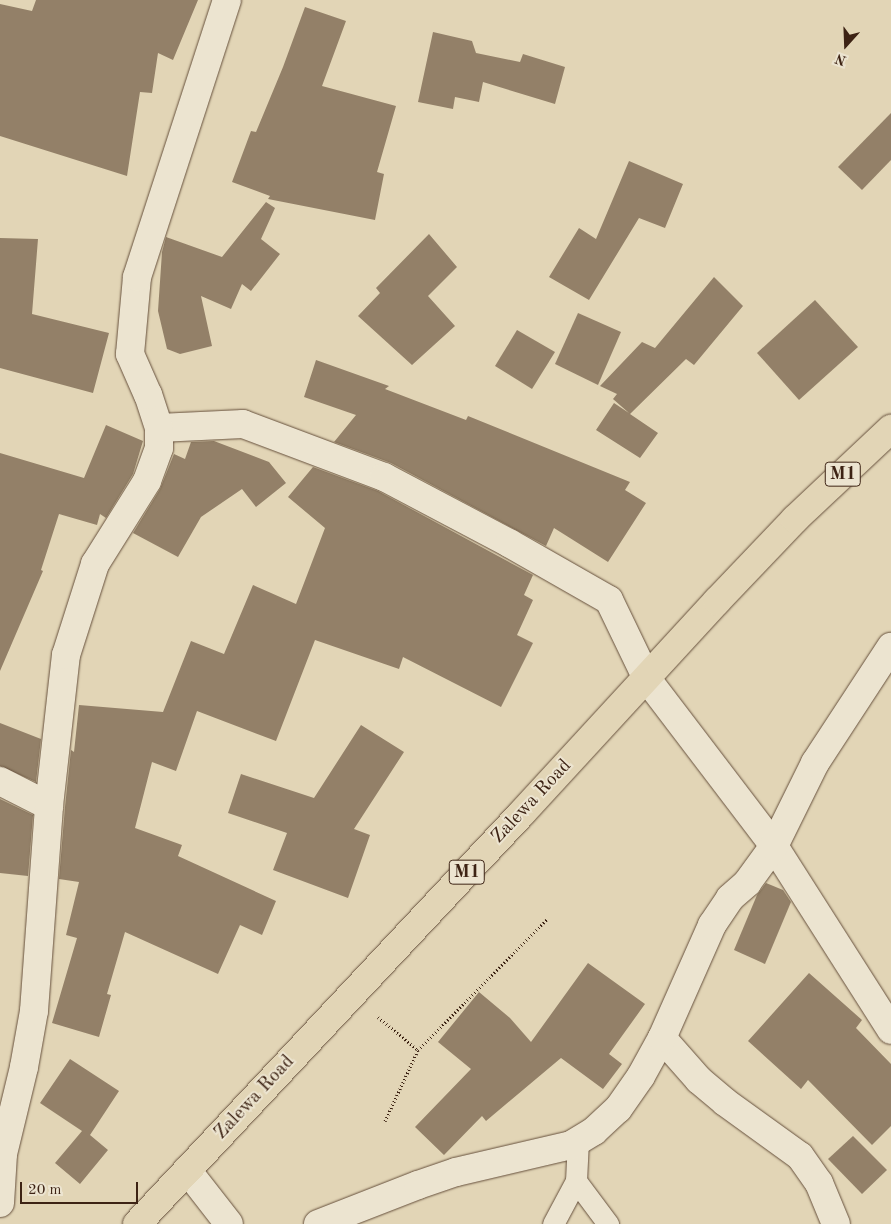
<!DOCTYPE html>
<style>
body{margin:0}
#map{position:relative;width:891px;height:1224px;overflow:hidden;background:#e2d5b6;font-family:"Old Standard TT",serif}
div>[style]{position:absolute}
.building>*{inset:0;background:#938068}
.path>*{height:3px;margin-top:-1.5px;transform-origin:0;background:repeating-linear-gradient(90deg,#3d2314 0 1px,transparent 0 3.5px)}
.roads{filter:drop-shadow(0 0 1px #66503c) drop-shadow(0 0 1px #66503c)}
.service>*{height:21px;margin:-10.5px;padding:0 10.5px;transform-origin:10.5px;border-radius:10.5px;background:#ece4d0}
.minor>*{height:28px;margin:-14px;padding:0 14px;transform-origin:14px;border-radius:14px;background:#ece4d0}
.trunk>*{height:28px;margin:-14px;padding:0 14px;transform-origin:14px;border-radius:14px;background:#e2d5b6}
span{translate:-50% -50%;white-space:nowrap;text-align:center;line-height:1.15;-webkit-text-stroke:4px #ece4d0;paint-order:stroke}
.shield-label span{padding:1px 4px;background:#ece4d0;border:1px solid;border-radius:4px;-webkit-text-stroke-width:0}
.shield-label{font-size:18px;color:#3d2314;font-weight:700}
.street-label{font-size:19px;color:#3d2314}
.north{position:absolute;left:821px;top:20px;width:50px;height:50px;-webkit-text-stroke:4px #ece4d0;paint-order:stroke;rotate:200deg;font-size:14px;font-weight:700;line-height:20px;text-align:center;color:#3d2314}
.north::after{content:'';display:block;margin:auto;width:18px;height:22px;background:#3d2314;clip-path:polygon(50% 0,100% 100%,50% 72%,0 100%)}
.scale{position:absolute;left:20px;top:1182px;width:118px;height:22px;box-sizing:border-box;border:2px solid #3d2314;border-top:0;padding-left:6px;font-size:15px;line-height:18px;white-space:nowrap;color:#3d2314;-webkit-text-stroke:4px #ece4d0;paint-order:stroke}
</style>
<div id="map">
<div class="building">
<i style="clip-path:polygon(36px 0,198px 0,173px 60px,158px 53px,152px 93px,140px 92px,127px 176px,0 136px,0 4px,32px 11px)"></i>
<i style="clip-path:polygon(305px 7px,346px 21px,322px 86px,396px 106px,377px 172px,384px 174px,375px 220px,268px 199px,270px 196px,232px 182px,251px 131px,256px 132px,283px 67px)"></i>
<i style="clip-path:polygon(433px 32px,472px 41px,476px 53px,520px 62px,523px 54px,565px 67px,555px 104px,483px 82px,479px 102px,455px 97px,453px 109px,418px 102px)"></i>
<i style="clip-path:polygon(891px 113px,891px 160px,862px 190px,838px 167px)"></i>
<i style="clip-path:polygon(629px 161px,683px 184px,665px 228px,639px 218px,589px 300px,549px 277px,579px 228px,596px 239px)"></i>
<i style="clip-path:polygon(266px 202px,275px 208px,261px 239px,280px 254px,251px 291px,242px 284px,231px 309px,201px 296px,212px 346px,180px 354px,167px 349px,158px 311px,162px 252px,166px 237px,222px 257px)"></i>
<i style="clip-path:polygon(429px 234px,457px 267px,428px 296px,455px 326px,412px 365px,358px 316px,380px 293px,376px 288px)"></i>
<i style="clip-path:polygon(0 238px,38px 239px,32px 314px,109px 333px,93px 393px,0 368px)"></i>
<i style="clip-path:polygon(714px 277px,743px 306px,694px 365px,686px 359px,630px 414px,658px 433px,640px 458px,596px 430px,614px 403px,629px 413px,613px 399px,617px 394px,600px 386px,642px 342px,655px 348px)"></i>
<i style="clip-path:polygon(815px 300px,858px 347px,799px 400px,757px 353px)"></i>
<i style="clip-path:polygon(578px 313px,621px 332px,598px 385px,555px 364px)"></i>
<i style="clip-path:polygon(517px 330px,555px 352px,532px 389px,495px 366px)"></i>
<i style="clip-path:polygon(316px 360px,389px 386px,385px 389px,466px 420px,468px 416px,630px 482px,625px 490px,646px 503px,608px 562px,554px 528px,546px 546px,391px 463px,334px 442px,356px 415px,304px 397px)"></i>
<i style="clip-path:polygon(106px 425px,143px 441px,133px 474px,106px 518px,100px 514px,97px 525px,59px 514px,41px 570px,43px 571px,0 671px,0 453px,84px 478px)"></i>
<i style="clip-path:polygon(214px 441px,269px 462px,286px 483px,256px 507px,242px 489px,201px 517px,178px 557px,133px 533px,160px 489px,174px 454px,185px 459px,191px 442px)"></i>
<i style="clip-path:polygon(313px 467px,378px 491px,533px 575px,524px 595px,533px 600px,517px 635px,533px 643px,501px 707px,403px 657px,399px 669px,315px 640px,276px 741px,197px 711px,176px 771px,152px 762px,135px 828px,182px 845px,178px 856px,276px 901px,262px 935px,240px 925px,218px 974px,125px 932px,107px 994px,111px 995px,99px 1037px,52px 1023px,77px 938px,66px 935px,79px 882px,59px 879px,65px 807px,71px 750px,74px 752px,79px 705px,163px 712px,191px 641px,224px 654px,253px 585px,296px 604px,325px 528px,288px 497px)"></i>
<i style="clip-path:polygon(0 723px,41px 739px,36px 782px,0 766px)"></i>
<i style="clip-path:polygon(361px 725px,404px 752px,354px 829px,370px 835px,348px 898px,273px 870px,287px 833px,228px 813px,241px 774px,314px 798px)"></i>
<i style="clip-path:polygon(0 799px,33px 815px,28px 876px,0 873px)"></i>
<i style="clip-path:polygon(766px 883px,783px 890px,791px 902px,765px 964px,734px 950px,757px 895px)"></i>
<i style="clip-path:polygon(588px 963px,645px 1004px,609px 1054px,622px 1064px,603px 1089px,561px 1058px,486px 1121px,482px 1116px,444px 1155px,415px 1127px,471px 1069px,438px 1042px,479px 992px,510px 1018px,531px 1042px)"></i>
<i style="clip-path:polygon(809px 973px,862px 1020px,856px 1028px,891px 1064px,891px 1126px,872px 1145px,808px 1080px,801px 1089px,748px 1041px)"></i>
<i style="clip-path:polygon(70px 1059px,119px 1091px,90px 1135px,108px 1150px,80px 1184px,55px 1163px,82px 1131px,40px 1103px)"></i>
<i style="clip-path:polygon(853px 1136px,887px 1170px,862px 1194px,828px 1159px)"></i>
</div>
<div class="path">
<i style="left:378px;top:1017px;width:52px;rotate:39.5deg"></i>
<i style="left:385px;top:1121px;width:78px;rotate:-65.1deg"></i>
<i style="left:418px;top:1050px;width:184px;rotate:-45.4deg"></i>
</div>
<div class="roads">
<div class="service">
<i style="left:576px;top:1181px;width:54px;rotate:53.3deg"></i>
<i style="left:553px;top:1224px;width:49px;rotate:-61.9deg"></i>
<i style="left:576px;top:1181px;width:41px;rotate:-87.2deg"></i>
</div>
<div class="minor">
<i style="left:159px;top:428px;width:84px;rotate:-2.7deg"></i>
<i style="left:243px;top:424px;width:151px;rotate:20.6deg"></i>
<i style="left:384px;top:477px;width:141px;rotate:27.8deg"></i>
<i style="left:509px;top:543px;width:115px;rotate:29.7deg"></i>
<i style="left:609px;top:600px;width:88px;rotate:64.3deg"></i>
<i style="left:647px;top:679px;width:210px;rotate:52.7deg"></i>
<i style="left:774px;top:846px;width:218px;rotate:57.5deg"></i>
<i style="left:0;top:781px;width:55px;rotate:27deg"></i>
<i style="left:662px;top:1038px;width:56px;rotate:48.6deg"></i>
<i style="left:699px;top:1080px;width:34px;rotate:40deg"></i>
<i style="left:725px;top:1102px;width:92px;rotate:35.8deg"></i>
<i style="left:800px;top:1156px;width:33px;rotate:55deg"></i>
<i style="left:819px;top:1183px;width:44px;rotate:67.5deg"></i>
<i style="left:187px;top:1170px;width:68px;rotate:52.1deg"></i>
<i style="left:0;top:1203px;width:49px;rotate:-86.5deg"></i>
<i style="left:3px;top:1154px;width:89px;rotate:-76.4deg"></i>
<i style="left:24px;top:1067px;width:57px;rotate:-79.9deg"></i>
<i style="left:34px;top:1011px;width:206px;rotate:-85.8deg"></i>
<i style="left:49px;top:806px;width:152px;rotate:-83.6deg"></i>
<i style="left:66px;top:655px;width:96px;rotate:-72.3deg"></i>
<i style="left:95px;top:564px;width:98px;rotate:-57.9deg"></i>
<i style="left:147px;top:481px;width:35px;rotate:-70deg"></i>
<i style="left:159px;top:448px;width:20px;rotate:-90deg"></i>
<i style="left:159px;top:428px;width:35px;rotate:-108deg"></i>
<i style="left:148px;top:395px;width:45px;rotate:-113.7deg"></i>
<i style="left:130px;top:354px;width:77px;rotate:-84.8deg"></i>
<i style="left:137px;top:277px;width:291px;rotate:-72deg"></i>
<i style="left:318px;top:1224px;width:107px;rotate:-21.3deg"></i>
<i style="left:418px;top:1185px;width:40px;rotate:-18.9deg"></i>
<i style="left:456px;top:1172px;width:118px;rotate:-13.2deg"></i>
<i style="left:571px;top:1145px;width:27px;rotate:-31deg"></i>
<i style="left:594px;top:1131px;width:33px;rotate:-43deg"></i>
<i style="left:618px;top:1109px;width:40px;rotate:-55.1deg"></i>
<i style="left:641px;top:1076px;width:43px;rotate:-61.1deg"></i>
<i style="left:662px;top:1038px;width:124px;rotate:-66.1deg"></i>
<i style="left:712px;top:925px;width:32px;rotate:-56deg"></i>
<i style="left:730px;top:898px;width:23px;rotate:-41deg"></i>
<i style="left:747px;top:883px;width:46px;rotate:-53.9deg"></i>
<i style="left:774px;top:846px;width:93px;rotate:-63.7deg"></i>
<i style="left:815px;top:763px;width:139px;rotate:-56.8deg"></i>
</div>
<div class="trunk">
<i style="left:137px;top:1224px;width:563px;rotate:-46.87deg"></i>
<i style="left:522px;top:813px;width:288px;rotate:-47.4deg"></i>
<i style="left:717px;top:601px;width:113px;rotate:-46.4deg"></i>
<i style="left:795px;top:519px;width:132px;rotate:-43.2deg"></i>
</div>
</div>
<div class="shield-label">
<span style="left:843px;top:474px">M1</span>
<span style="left:467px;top:872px">M1</span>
</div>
<div class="street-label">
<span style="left:532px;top:802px;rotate:-47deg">Zalewa Road</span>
<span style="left:255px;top:1098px;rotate:-47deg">Zalewa Road</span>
</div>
<div class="north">N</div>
<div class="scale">20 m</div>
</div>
